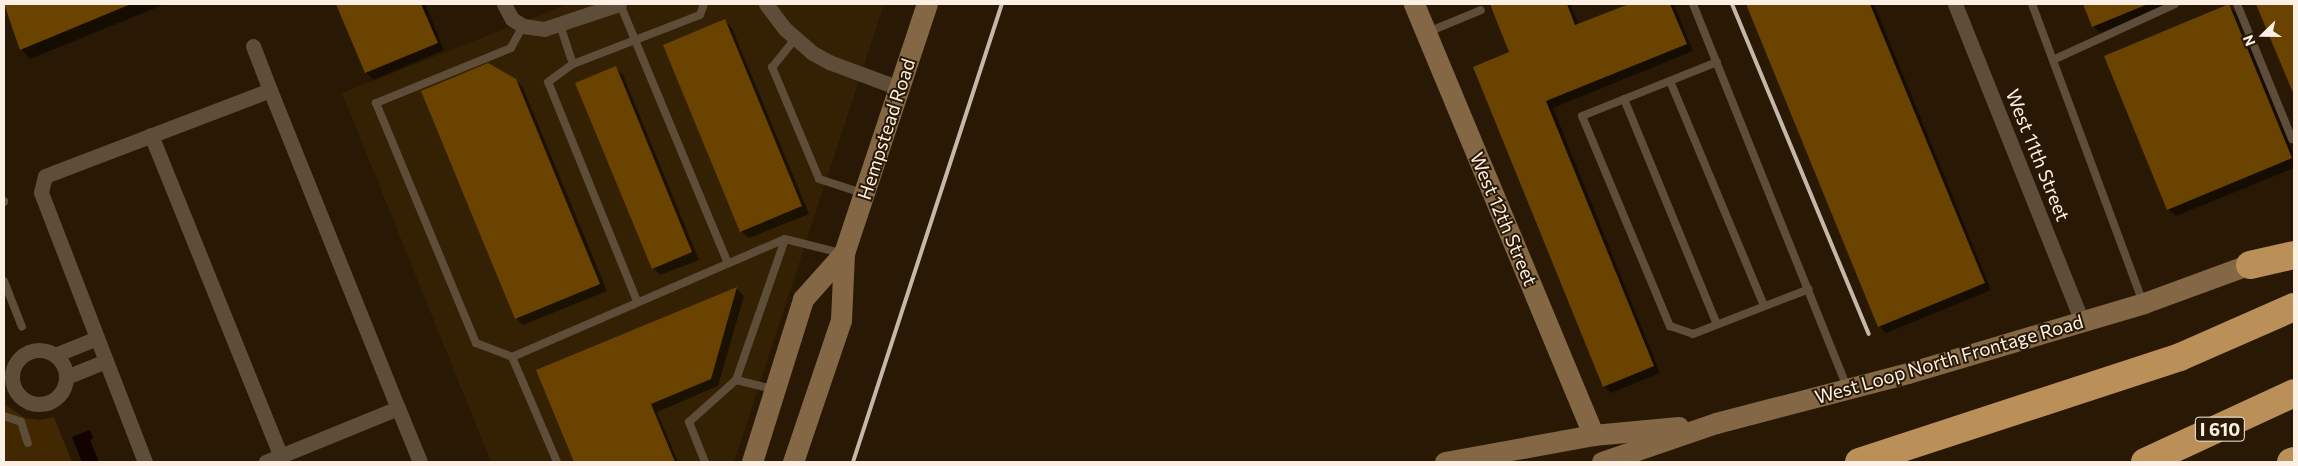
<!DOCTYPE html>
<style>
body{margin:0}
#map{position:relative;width:2298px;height:466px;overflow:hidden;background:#291904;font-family:Commissioner,sans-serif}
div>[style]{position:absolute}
.built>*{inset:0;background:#342003}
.green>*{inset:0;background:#422800}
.water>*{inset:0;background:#120200}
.shadow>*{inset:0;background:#0007}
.building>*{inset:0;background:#6a4301}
.lane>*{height:8px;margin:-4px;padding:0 4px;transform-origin:4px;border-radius:4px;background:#5e4d38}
.street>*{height:15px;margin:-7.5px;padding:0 7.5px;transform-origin:7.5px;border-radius:7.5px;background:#5e4d38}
.street>.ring{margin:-7.5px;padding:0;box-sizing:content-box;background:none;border:15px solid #5e4d38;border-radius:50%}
.secondary>*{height:21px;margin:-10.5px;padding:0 10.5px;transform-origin:10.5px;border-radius:10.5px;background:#846846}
.highway>*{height:28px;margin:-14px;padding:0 14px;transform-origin:14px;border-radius:14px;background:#bb8f58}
.rail>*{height:4px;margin:-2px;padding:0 2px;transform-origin:2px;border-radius:2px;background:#c5b8aa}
span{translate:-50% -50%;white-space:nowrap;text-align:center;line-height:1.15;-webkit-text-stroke:4px #291904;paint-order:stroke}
.shield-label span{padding:1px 4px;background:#291904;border:1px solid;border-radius:4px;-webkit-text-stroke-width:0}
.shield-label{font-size:18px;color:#fcf0e4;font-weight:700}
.street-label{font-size:19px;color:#fcf0e4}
.frame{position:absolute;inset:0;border:5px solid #fcf0e4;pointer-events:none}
.north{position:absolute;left:2238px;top:10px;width:50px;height:50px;-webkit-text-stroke:4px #291904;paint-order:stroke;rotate:248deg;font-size:14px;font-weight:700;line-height:20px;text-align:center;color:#fcf0e4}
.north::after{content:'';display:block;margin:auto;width:18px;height:22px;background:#fcf0e4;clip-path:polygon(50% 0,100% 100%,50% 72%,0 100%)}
</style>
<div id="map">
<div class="built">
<i style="clip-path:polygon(568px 4px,884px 4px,734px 462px,491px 462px,342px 93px)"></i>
</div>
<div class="green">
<i style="clip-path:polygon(4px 404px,25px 418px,40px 420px,54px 417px,72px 462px,4px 462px)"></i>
</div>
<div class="water">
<i style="clip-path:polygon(90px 430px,93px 438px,90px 440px,99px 462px,82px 462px,72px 437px)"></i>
</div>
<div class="shadow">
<i style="clip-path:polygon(4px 4px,165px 4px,30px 59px,21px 49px)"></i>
<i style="clip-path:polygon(337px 4px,425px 4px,444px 50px,373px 80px,366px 72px)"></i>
<i style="clip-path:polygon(1491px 4px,1570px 4px,1579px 25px,1632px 4px,1674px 4px,1693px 51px,1553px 108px,1660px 373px,1611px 393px,1604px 386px,1511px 53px)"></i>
<i style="clip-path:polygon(1747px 4px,1874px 4px,1991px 290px,1886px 333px,1879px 326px)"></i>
<i style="clip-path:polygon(2084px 4px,2174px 4px,2100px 33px,2093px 26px)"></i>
<i style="clip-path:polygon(2258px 4px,2294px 4px,2294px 93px)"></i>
<i style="clip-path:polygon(2229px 6px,2236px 13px,2294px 155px,2294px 168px,2176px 216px,2168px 209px)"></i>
<i style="clip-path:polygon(725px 21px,732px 28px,809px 214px,749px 238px,741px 231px)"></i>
<i style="clip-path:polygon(615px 68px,623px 75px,699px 260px,660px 275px,653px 268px)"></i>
<i style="clip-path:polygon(516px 80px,523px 88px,607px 291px,523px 325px,516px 318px)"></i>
<i style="clip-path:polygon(737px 289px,744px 296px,718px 386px,657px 412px,678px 462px,576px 462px,538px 371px)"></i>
</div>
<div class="building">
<i style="clip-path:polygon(4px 4px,131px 4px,20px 50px)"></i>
<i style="clip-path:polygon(336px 4px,421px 4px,438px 43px,365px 73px)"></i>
<i style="clip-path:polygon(1490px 4px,1567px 4px,1575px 25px,1629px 4px,1670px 4px,1687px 44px,1546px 101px,1654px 366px,1603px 387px,1473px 67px,1509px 52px)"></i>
<i style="clip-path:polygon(1746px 4px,1870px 4px,1985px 283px,1878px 327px)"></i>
<i style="clip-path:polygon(2083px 4px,2148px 4px,2092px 27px)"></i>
<i style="clip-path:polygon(2229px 4px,2292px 158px,2167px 210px,2104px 56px)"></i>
<i style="clip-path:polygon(2256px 4px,2294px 4px,2294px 95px)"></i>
<i style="clip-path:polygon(725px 19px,802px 206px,740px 232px,663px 45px)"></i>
<i style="clip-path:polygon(488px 63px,516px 79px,600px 284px,515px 319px,421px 91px)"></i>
<i style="clip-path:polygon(616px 66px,692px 252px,652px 269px,575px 83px)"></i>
<i style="clip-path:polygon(737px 287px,711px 379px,651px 404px,675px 462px,574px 462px,536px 370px)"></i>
</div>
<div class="lane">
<i style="left:620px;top:4px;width:281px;rotate:67.4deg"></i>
<i style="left:1693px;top:4px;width:413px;rotate:68.1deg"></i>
<i style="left:2032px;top:4px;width:318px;rotate:69.6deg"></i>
<i style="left:2237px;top:4px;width:146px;rotate:67.8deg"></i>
<i style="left:560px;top:25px;width:41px;rotate:71.6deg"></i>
<i style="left:523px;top:26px;width:25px;rotate:119deg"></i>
<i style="left:511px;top:48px;width:146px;rotate:157.8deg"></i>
<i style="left:376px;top:103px;width:260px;rotate:67.4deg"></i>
<i style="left:476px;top:343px;width:39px;rotate:21deg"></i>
<i style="left:512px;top:357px;width:297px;rotate:-23.4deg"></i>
<i style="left:785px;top:239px;width:58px;rotate:14deg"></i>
<i style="left:1428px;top:32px;width:57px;rotate:-22.5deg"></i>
<i style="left:795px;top:39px;width:36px;rotate:129deg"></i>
<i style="left:772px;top:67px;width:121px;rotate:67.2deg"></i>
<i style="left:819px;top:179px;width:45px;rotate:18deg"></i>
<i style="left:2055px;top:59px;width:132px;rotate:-24.6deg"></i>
<i style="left:1717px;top:62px;width:145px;rotate:158.2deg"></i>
<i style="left:1582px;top:116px;width:228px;rotate:67.3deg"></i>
<i style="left:1670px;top:326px;width:24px;rotate:19deg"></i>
<i style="left:1693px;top:334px;width:124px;rotate:-21.2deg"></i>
<i style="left:1670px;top:81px;width:244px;rotate:67.3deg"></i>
<i style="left:1624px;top:99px;width:244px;rotate:67.6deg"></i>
<i style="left:4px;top:201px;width:1px;rotate:90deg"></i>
<i style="left:4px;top:281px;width:49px;rotate:68.6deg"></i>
<i style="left:637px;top:301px;width:236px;rotate:-112.1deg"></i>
<i style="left:548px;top:82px;width:31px;rotate:-36deg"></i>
<i style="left:573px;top:64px;width:136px;rotate:-21.1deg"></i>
<i style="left:700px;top:15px;width:12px;rotate:-70deg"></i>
<i style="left:512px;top:357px;width:114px;rotate:66.8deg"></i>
<i style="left:736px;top:380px;width:38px;rotate:14deg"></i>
<i style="left:4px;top:416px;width:18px;rotate:19deg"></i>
<i style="left:21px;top:422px;width:22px;rotate:72deg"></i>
<i style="left:705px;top:462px;width:43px;rotate:-111.8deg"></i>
<i style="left:689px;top:422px;width:63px;rotate:-41.8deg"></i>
<i style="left:736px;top:380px;width:149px;rotate:-70.8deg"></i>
</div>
<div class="street">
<i style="left:504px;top:4px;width:17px;rotate:62deg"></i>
<i style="left:512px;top:19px;width:13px;rotate:32deg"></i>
<i style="left:523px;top:26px;width:21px;rotate:8deg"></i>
<i style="left:544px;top:29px;width:79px;rotate:-18.4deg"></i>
<i style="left:766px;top:4px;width:31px;rotate:53deg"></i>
<i style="left:785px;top:29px;width:35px;rotate:41deg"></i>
<i style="left:811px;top:52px;width:21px;rotate:29deg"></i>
<i style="left:829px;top:62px;width:75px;rotate:20.4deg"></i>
<i style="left:1955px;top:4px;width:341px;rotate:68.2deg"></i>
<i style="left:253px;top:46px;width:47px;rotate:68.9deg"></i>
<i style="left:151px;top:135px;width:346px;rotate:68deg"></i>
<i class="ring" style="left:12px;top:350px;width:39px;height:39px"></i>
<i style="left:55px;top:355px;width:45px;rotate:-22deg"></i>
<i style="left:66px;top:377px;width:43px;rotate:-21.8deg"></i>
<i style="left:398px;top:408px;width:58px;rotate:67.8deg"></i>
<i style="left:145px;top:462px;width:289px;rotate:-111.1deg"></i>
<i style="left:41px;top:192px;width:16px;rotate:-76deg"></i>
<i style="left:45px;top:176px;width:241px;rotate:-20.9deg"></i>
<i style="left:270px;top:90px;width:343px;rotate:68.1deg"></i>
<i style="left:398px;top:408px;width:143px;rotate:157.8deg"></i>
</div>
<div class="secondary">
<i style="left:1414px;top:4px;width:467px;rotate:67.4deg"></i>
<i style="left:752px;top:462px;width:171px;rotate:-72.6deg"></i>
<i style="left:803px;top:299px;width:62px;rotate:-48.3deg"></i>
<i style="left:793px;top:462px;width:150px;rotate:-71.3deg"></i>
<i style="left:841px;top:320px;width:67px;rotate:-87.4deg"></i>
<i style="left:844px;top:253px;width:262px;rotate:-71.6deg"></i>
<i style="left:1445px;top:462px;width:150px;rotate:-10.3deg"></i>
<i style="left:1593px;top:435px;width:86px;rotate:-5.3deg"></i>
<i style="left:1602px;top:462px;width:120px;rotate:-18.9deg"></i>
<i style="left:1716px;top:423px;width:198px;rotate:-14.6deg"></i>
<i style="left:1908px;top:373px;width:246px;rotate:-16.5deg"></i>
<i style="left:2144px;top:303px;width:128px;rotate:-20.1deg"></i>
</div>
<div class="highway">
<i style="left:2250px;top:265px;width:45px;rotate:-12.8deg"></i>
<i style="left:1859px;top:462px;width:338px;rotate:-18.1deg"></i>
<i style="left:2180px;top:357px;width:124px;rotate:-23.7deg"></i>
<i style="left:2145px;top:462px;width:164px;rotate:-24.8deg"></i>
<i style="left:2291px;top:462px;width:3px;rotate:-18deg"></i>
</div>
<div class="rail">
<i style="left:1732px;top:4px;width:357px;rotate:67.5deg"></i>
<i style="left:853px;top:462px;width:482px;rotate:-72deg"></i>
</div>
<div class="shield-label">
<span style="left:2220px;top:429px">I 610</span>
</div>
<div class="street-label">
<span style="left:886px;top:129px;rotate:-72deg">Hempstead Road</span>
<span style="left:2038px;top:155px;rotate:68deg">West 11th Street</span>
<span style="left:1504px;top:219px;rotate:67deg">West 12th Street</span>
<span style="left:1949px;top:359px;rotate:-16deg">West Loop North Frontage Road</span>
</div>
<div class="frame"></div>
<div class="north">N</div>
</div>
